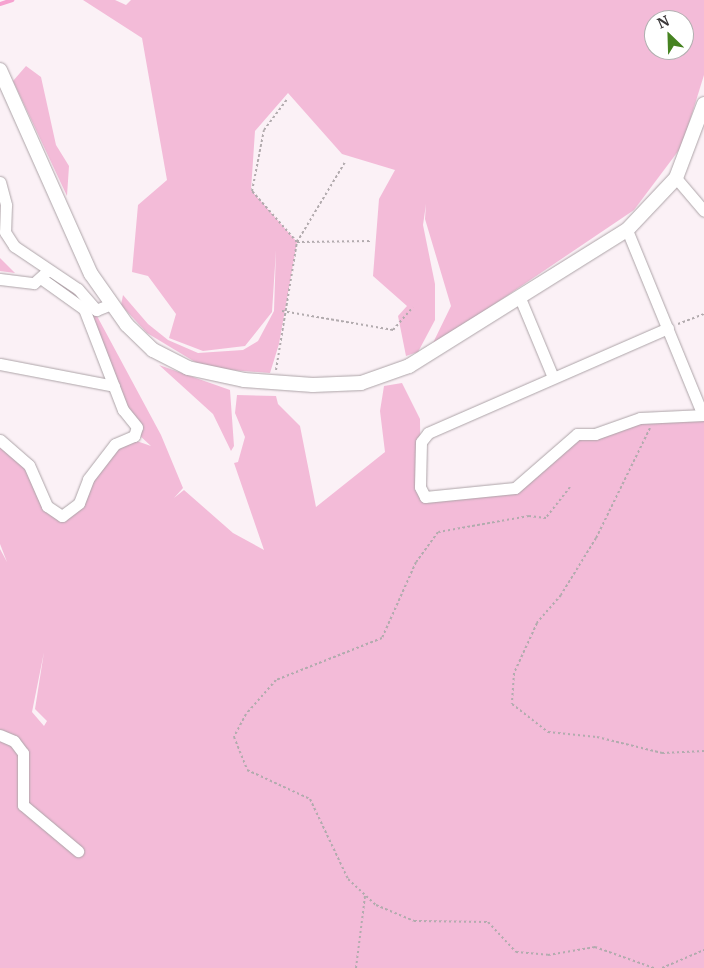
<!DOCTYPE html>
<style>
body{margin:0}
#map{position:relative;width:704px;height:968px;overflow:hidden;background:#fbf1f6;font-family:Merriweather,serif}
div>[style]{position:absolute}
.green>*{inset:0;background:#f3bbd8}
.stream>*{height:4px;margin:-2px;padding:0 2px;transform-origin:2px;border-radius:2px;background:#f6a2d0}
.path>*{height:2px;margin-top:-1px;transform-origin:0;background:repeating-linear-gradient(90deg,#b2abae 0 2.5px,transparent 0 5px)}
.roads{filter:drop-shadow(0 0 1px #ada4a8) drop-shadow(0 0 1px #ada4a8)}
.minor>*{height:11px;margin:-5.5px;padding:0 5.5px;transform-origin:5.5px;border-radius:5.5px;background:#fff}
.tertiary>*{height:14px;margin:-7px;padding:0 7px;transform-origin:7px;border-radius:7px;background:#fff}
span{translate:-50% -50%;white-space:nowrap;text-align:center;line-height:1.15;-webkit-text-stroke:4.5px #fff;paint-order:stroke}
.north{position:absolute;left:644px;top:10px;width:50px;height:50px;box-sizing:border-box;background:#fff;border:1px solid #b1afb0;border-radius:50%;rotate:336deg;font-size:14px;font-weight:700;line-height:20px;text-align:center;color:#3b3739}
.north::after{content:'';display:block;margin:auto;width:18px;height:22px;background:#468321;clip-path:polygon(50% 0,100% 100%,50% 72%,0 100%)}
</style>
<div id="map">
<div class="green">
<i style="clip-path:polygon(evenodd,83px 0,115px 0,126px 5px,131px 0,704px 0,704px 75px,682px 146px,634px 210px,431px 347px,451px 306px,425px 219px,426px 204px,423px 225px,435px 284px,435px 320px,418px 352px,406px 356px,398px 316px,407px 306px,373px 276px,379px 199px,395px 170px,342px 154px,288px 93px,255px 131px,251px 190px,297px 242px,279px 344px,270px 373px,230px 370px,200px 365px,147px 333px,121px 305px,123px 295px,148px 324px,168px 340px,198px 353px,243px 350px,258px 341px,274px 311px,276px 250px,272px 312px,245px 346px,203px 351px,169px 338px,176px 314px,148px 276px,132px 272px,138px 205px,167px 180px,142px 38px,83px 0,654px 20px,684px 20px,684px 50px,654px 50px,654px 20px)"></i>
<i style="clip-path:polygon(26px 66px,41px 77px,56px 145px,69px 166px,67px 196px,13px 81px)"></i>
<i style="clip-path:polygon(0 258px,15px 273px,0 271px)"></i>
<i style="clip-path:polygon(evenodd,51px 271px,90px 303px,161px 435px,183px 488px,174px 498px,184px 490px,233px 533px,264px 550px,234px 463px,238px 462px,245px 437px,235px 413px,237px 395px,276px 396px,278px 404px,300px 426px,316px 507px,385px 452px,380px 411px,384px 386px,402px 383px,420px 419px,421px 497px,515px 488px,577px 438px,639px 421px,704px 418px,704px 968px,0 968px,0 549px,7px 562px,0 544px,0 447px,23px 463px,39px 500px,68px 513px,125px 437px,151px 446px,138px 434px,139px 420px,122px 408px,92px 322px,47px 281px,51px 271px,44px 652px,35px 709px,47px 721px,44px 726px,32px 712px,44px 652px)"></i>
<i style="clip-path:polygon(159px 365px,230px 390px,234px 446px,231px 451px,213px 414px)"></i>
</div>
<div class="stream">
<i style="left:0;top:4px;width:13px;rotate:-18deg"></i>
</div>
<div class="path">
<i style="left:297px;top:242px;width:93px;rotate:-59deg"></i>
<i style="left:297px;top:242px;width:74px;rotate:-0.8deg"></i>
<i style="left:282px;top:311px;width:113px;rotate:9.7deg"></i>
<i style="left:393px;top:330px;width:30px;rotate:-49deg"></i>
<i style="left:678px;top:324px;width:28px;rotate:-21deg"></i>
<i style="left:276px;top:370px;width:130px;rotate:-80.7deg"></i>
<i style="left:297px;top:242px;width:68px;rotate:-131.4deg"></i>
<i style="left:252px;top:191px;width:62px;rotate:-78.9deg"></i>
<i style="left:264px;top:130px;width:38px;rotate:-53deg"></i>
<i style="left:650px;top:428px;width:123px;rotate:116.1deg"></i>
<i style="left:596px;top:538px;width:67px;rotate:121.6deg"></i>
<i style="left:561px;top:595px;width:37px;rotate:131deg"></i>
<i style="left:537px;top:623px;width:55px;rotate:114.7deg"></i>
<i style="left:514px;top:673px;width:31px;rotate:94deg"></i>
<i style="left:512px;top:704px;width:46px;rotate:37.9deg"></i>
<i style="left:548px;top:732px;width:49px;rotate:5.8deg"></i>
<i style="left:597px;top:737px;width:67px;rotate:13.8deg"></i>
<i style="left:662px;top:753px;width:42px;rotate:-2.7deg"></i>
<i style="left:570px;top:487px;width:39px;rotate:128deg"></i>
<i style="left:546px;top:518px;width:17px;rotate:-173deg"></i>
<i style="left:529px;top:516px;width:92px;rotate:170deg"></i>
<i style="left:438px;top:532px;width:37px;rotate:126deg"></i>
<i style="left:416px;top:562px;width:83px;rotate:114.1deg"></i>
<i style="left:382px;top:638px;width:114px;rotate:158.4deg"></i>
<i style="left:276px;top:680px;width:45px;rotate:131.4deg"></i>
<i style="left:246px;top:714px;width:26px;rotate:118deg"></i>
<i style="left:234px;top:737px;width:35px;rotate:68deg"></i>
<i style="left:247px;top:770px;width:69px;rotate:24.7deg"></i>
<i style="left:310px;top:799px;width:89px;rotate:64.6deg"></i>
<i style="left:348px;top:879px;width:38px;rotate:43deg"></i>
<i style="left:376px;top:905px;width:41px;rotate:22.8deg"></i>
<i style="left:414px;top:921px;width:74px;rotate:0.8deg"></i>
<i style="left:488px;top:922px;width:41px;rotate:47deg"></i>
<i style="left:516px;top:952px;width:32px;rotate:5deg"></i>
<i style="left:548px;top:955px;width:48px;rotate:-9.7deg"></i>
<i style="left:595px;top:947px;width:63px;rotate:19.6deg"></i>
<i style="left:356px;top:968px;width:73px;rotate:-82.9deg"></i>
<i style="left:662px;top:968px;width:46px;rotate:-23.2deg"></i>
</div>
<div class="roads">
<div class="minor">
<i style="left:676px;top:178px;width:43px;rotate:49.7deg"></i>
<i style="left:0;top:182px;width:24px;rotate:75deg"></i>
<i style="left:6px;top:205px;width:27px;rotate:92deg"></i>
<i style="left:5px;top:232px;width:17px;rotate:57deg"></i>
<i style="left:14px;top:246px;width:77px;rotate:33.9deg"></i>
<i style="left:78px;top:289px;width:28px;rotate:49deg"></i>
<i style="left:96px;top:310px;width:14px;rotate:-21deg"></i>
<i style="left:627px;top:230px;width:200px;rotate:67.7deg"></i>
<i style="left:0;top:279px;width:34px;rotate:7deg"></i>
<i style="left:34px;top:283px;width:15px;rotate:-42deg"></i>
<i style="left:520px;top:298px;width:83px;rotate:67.4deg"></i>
<i style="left:668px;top:328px;width:262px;rotate:156.4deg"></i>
<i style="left:428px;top:433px;width:11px;rotate:128deg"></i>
<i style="left:421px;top:442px;width:45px;rotate:91.3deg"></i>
<i style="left:420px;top:487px;width:11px;rotate:63deg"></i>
<i style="left:425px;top:497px;width:90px;rotate:-5.7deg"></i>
<i style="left:515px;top:488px;width:82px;rotate:-41.1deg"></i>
<i style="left:577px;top:434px;width:18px"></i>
<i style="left:595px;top:434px;width:48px;rotate:-19.6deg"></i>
<i style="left:640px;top:418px;width:64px;rotate:-2.7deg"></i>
<i style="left:0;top:364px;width:116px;rotate:10.9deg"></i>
<i style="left:0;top:440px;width:38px;rotate:41deg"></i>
<i style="left:29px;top:465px;width:45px;rotate:66.3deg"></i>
<i style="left:47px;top:506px;width:18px;rotate:34deg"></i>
<i style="left:62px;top:516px;width:21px;rotate:-37deg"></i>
<i style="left:79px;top:503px;width:26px;rotate:-69deg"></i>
<i style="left:88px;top:479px;width:44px;rotate:-52.4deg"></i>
<i style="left:115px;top:444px;width:21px;rotate:-23deg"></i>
<i style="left:134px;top:436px;width:9px;rotate:-72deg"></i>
<i style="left:137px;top:427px;width:22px;rotate:-129deg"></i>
<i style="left:123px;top:410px;width:108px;rotate:-111.1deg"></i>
<i style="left:84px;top:309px;width:52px;rotate:-144.5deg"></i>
<i style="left:0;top:735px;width:15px;rotate:23deg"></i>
<i style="left:14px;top:741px;width:15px;rotate:53deg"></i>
<i style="left:23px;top:753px;width:52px;rotate:90deg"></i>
<i style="left:23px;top:805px;width:72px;rotate:39.9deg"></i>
</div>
<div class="tertiary">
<i style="left:0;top:70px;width:223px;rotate:66deg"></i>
<i style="left:91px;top:274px;width:62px;rotate:54.8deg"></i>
<i style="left:127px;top:325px;width:36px;rotate:44deg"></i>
<i style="left:153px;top:350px;width:39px;rotate:27deg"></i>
<i style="left:188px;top:368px;width:57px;rotate:12.1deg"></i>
<i style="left:244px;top:380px;width:69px;rotate:4.1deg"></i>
<i style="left:313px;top:385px;width:48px;rotate:-2.4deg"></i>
<i style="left:361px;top:383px;width:51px;rotate:-19.5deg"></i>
<i style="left:409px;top:366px;width:257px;rotate:-32deg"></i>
<i style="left:627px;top:230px;width:71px;rotate:-46.7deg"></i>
<i style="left:676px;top:178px;width:79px;rotate:-69.3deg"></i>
</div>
</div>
<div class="north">N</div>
</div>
